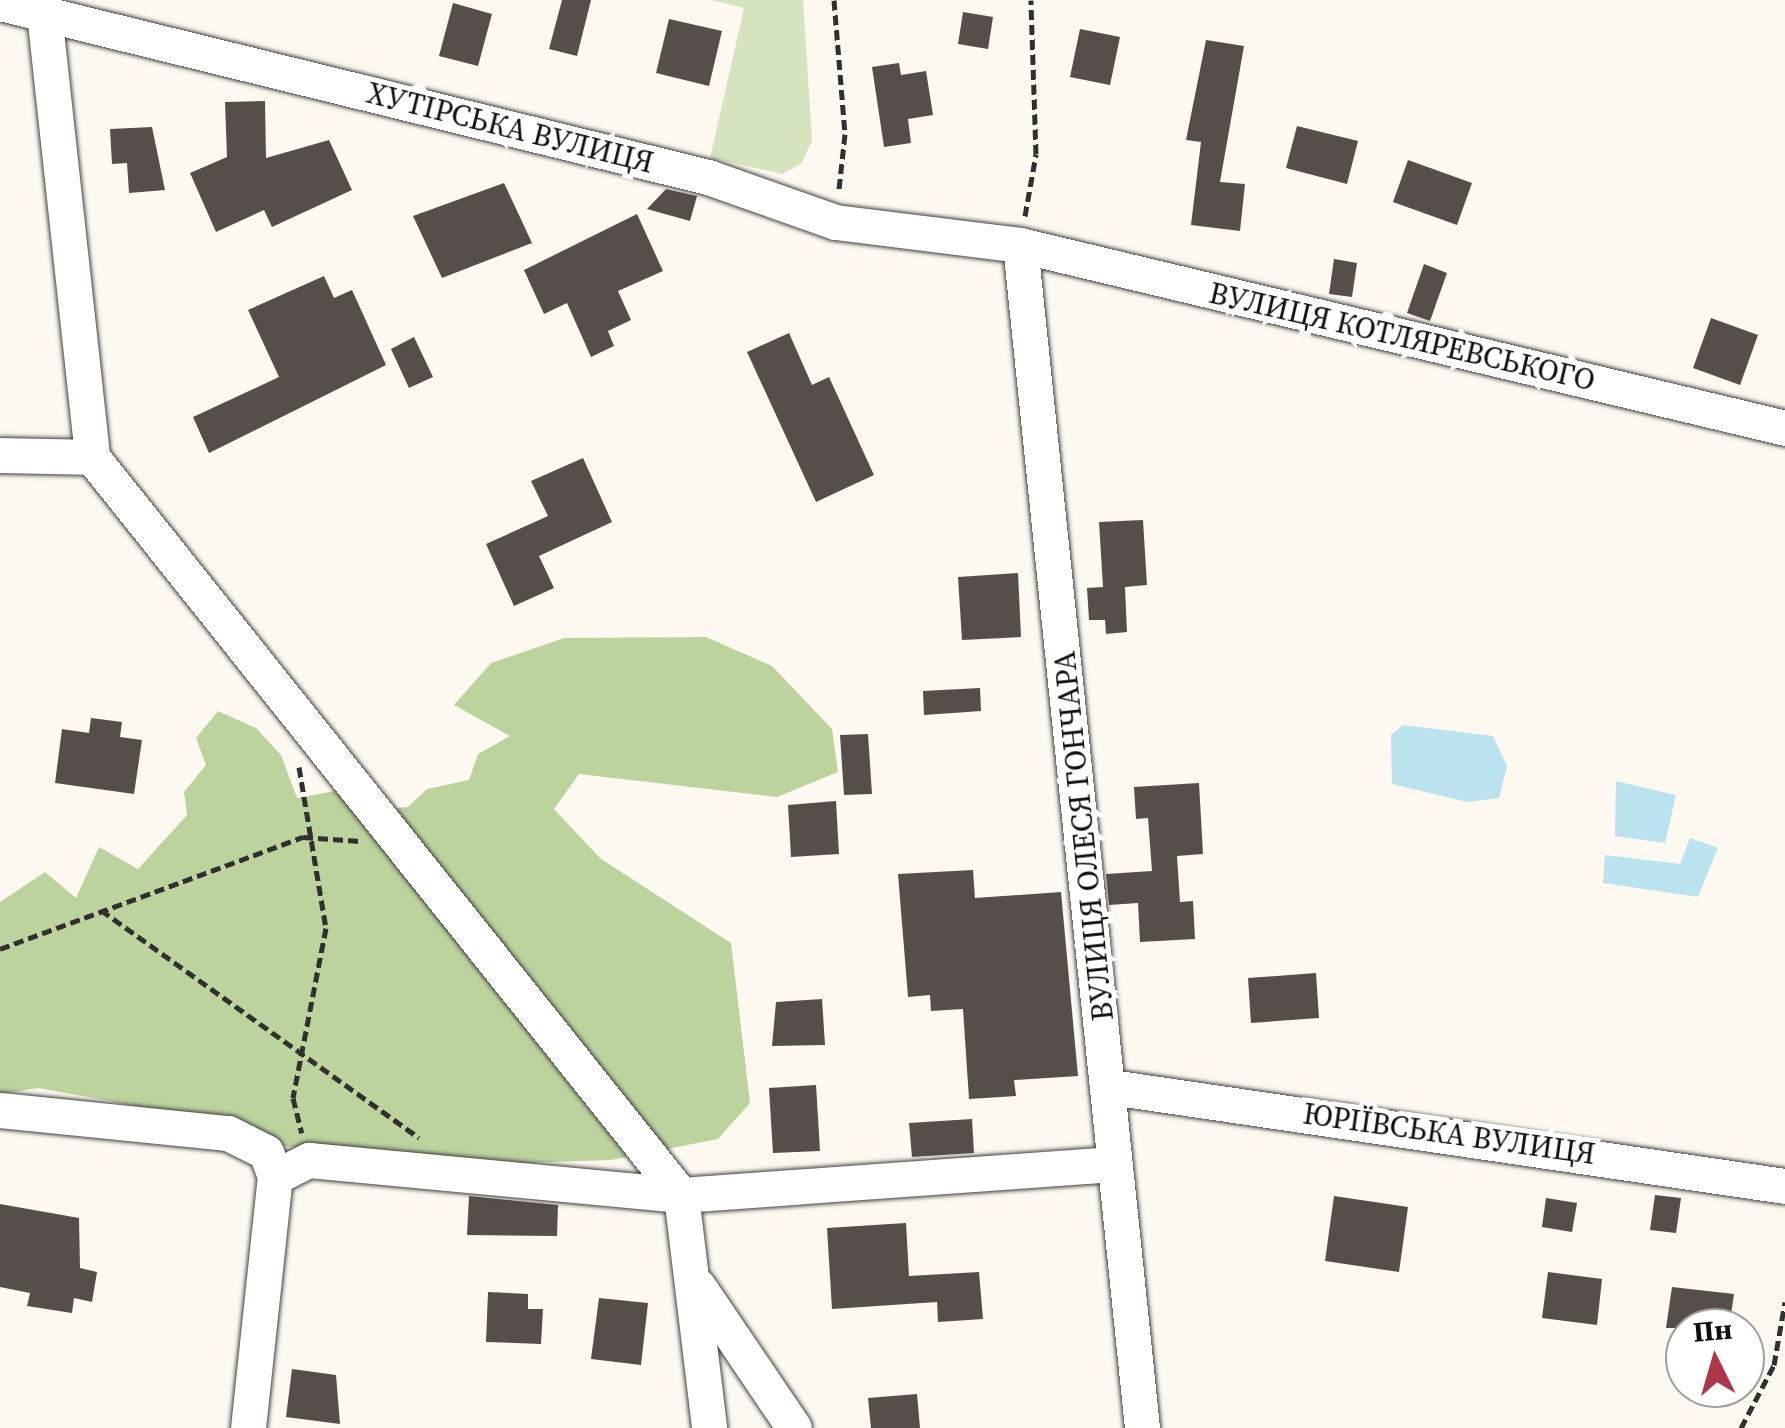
<!DOCTYPE html>
<meta charset="utf-8">
<style>
body{margin:0}
#map{position:relative;width:1785px;height:1428px;overflow:hidden;background:#fdf9f0;font-family:"Source Serif 4",serif}
div>[style]{position:absolute}
.green>*{inset:0;background:#d6e4bd}
.forest>*{inset:0;background:#bcd39e}
.water>*{inset:0;background:#bae2ef}
.building>*{inset:0;background:#554e4b}
.path>*{height:5px;margin-top:-2.5px;transform-origin:0;background:repeating-linear-gradient(90deg,#303030 0 10px,transparent 0 15px)}
.roads{filter:drop-shadow(0 0 2px #414141) drop-shadow(0 0 2px #414141)}
.minor>*{height:35px;margin:-17.5px;padding:0 17.5px;transform-origin:17.5px;border-radius:17.5px;background:#fff}
span{translate:-50% -50%;white-space:nowrap;text-align:center;line-height:1.15;-webkit-text-stroke:10px #fff;paint-order:stroke}
.street-label{font-size:30px;color:#0e0e0e}
.north{position:absolute;left:1665px;top:1308px;width:100px;height:100px;box-sizing:border-box;background:#fff;border:2px solid #9f9f9f;border-radius:50%;rotate:355deg;font-size:28px;font-weight:700;line-height:40px;text-align:center;color:#0e0e0e}
.north::after{content:'';display:block;margin:auto;width:35px;height:45px;background:#af3549;clip-path:polygon(50% 0,100% 100%,50% 72%,0 100%)}
</style>
<div id="map">
<div class="green">
<i style="clip-path:polygon(711px 0,803px 0,812px 140px,802px 163px,783px 174px,710px 158px,744px 8px)"></i>
</div>
<div class="forest">
<i style="clip-path:polygon(706px 637px,772px 666px,832px 729px,838px 772px,777px 797px,579px 774px,554px 809px,601px 859px,731px 943px,750px 1103px,718px 1139px,611px 1160px,490px 1164px,259px 1144px,234px 1126px,110px 1101px,38px 1088px,0 1094px,0 902px,45px 872px,76px 898px,99px 847px,138px 869px,187px 815px,184px 792px,206px 765px,196px 738px,218px 711px,256px 728px,281px 755px,297px 798px,362px 786px,387px 809px,408px 807px,427px 789px,469px 780px,478px 754px,510px 736px,454px 705px,491px 663px,564px 638px)"></i>
</div>
<div class="water">
<i style="clip-path:polygon(1403px 725px,1493px 736px,1507px 766px,1499px 798px,1467px 802px,1392px 784px,1391px 735px)"></i>
<i style="clip-path:polygon(1616px 781px,1676px 795px,1665px 843px,1615px 836px)"></i>
<i style="clip-path:polygon(1690px 838px,1718px 848px,1698px 897px,1603px 883px,1605px 855px,1680px 864px)"></i>
</div>
<div class="building">
<i style="clip-path:polygon(562px 0,591px 0,577px 56px,549px 49px)"></i>
<i style="clip-path:polygon(453px 3px,492px 14px,478px 66px,439px 56px)"></i>
<i style="clip-path:polygon(963px 12px,993px 17px,988px 49px,958px 44px)"></i>
<i style="clip-path:polygon(669px 19px,722px 31px,709px 86px,656px 73px)"></i>
<i style="clip-path:polygon(1080px 29px,1120px 37px,1110px 85px,1070px 77px)"></i>
<i style="clip-path:polygon(1206px 40px,1244px 46px,1220px 182px,1245px 184px,1240px 231px,1191px 225px,1201px 142px,1186px 140px)"></i>
<i style="clip-path:polygon(899px 63px,901px 75px,926px 71px,933px 115px,908px 119px,911px 143px,884px 147px,872px 67px)"></i>
<i style="clip-path:polygon(265px 101px,266px 158px,329px 140px,352px 190px,272px 227px,264px 210px,216px 232px,190px 173px,227px 157px,225px 102px)"></i>
<i style="clip-path:polygon(1297px 126px,1358px 141px,1347px 184px,1286px 168px)"></i>
<i style="clip-path:polygon(152px 127px,165px 190px,129px 193px,127px 163px,112px 164px,110px 129px)"></i>
<i style="clip-path:polygon(1408px 160px,1472px 183px,1457px 225px,1393px 202px)"></i>
<i style="clip-path:polygon(504px 183px,532px 243px,442px 278px,413px 216px)"></i>
<i style="clip-path:polygon(666px 189px,697px 196px,690px 221px,647px 209px)"></i>
<i style="clip-path:polygon(637px 214px,663px 271px,618px 291px,631px 320px,608px 331px,614px 346px,591px 357px,567px 303px,544px 314px,524px 270px)"></i>
<i style="clip-path:polygon(1334px 259px,1357px 263px,1352px 297px,1329px 294px)"></i>
<i style="clip-path:polygon(1424px 264px,1447px 273px,1430px 321px,1407px 313px)"></i>
<i style="clip-path:polygon(324px 276px,334px 298px,352px 290px,386px 365px,209px 453px,193px 417px,279px 377px,248px 310px)"></i>
<i style="clip-path:polygon(1711px 318px,1758px 335px,1740px 385px,1693px 368px)"></i>
<i style="clip-path:polygon(789px 333px,812px 385px,829px 377px,874px 475px,816px 502px,747px 352px)"></i>
<i style="clip-path:polygon(414px 337px,433px 377px,409px 388px,391px 349px)"></i>
<i style="clip-path:polygon(583px 458px,612px 522px,539px 556px,554px 588px,514px 606px,486px 544px,548px 516px,531px 481px)"></i>
<i style="clip-path:polygon(1143px 520px,1147px 585px,1125px 587px,1127px 632px,1106px 634px,1105px 620px,1089px 620px,1087px 588px,1103px 587px,1099px 522px)"></i>
<i style="clip-path:polygon(1018px 573px,1021px 637px,962px 640px,958px 577px)"></i>
<i style="clip-path:polygon(980px 688px,981px 711px,924px 715px,923px 691px)"></i>
<i style="clip-path:polygon(91px 718px,122px 722px,120px 737px,142px 740px,134px 794px,55px 783px,62px 729px,89px 733px)"></i>
<i style="clip-path:polygon(868px 734px,872px 794px,844px 795px,840px 735px)"></i>
<i style="clip-path:polygon(1199px 783px,1203px 854px,1177px 856px,1180px 902px,1193px 901px,1195px 939px,1140px 942px,1138px 903px,1109px 905px,1106px 874px,1152px 871px,1148px 818px,1136px 819px,1134px 787px)"></i>
<i style="clip-path:polygon(836px 801px,839px 854px,791px 857px,788px 805px)"></i>
<i style="clip-path:polygon(973px 870px,975px 898px,1061px 892px,1078px 1076px,1014px 1080px,1016px 1096px,969px 1099px,963px 1009px,931px 1011px,930px 995px,908px 997px,898px 874px)"></i>
<i style="clip-path:polygon(1316px 973px,1319px 1018px,1251px 1023px,1248px 978px)"></i>
<i style="clip-path:polygon(822px 999px,825px 1045px,772px 1046px,776px 1002px)"></i>
<i style="clip-path:polygon(816px 1085px,820px 1151px,773px 1153px,769px 1088px)"></i>
<i style="clip-path:polygon(972px 1119px,974px 1153px,912px 1157px,909px 1123px)"></i>
<i style="clip-path:polygon(1655px 1195px,1681px 1198px,1676px 1233px,1650px 1230px)"></i>
<i style="clip-path:polygon(469px 1196px,558px 1205px,557px 1236px,467px 1235px)"></i>
<i style="clip-path:polygon(1334px 1196px,1408px 1207px,1399px 1272px,1325px 1261px)"></i>
<i style="clip-path:polygon(1546px 1198px,1577px 1203px,1572px 1232px,1542px 1227px)"></i>
<i style="clip-path:polygon(0 1204px,79px 1218px,80px 1268px,97px 1272px,92px 1302px,74px 1298px,72px 1313px,27px 1306px,30px 1293px,0 1287px)"></i>
<i style="clip-path:polygon(906px 1223px,909px 1276px,979px 1272px,983px 1319px,938px 1322px,937px 1302px,832px 1309px,827px 1228px)"></i>
<i style="clip-path:polygon(1548px 1272px,1602px 1279px,1597px 1325px,1542px 1318px)"></i>
<i style="clip-path:polygon(1672px 1287px,1734px 1294px,1729px 1328px,1666px 1328px)"></i>
<i style="clip-path:polygon(488px 1292px,528px 1294px,528px 1309px,543px 1309px,541px 1344px,486px 1342px)"></i>
<i style="clip-path:polygon(599px 1298px,648px 1303px,641px 1365px,591px 1359px)"></i>
<i style="clip-path:polygon(292px 1369px,336px 1375px,340px 1424px,286px 1417px)"></i>
<i style="clip-path:polygon(917px 1394px,920px 1428px,871px 1428px,868px 1398px)"></i>
</div>
<div class="path">
<i style="left:834px;top:0;width:134px;rotate:85.3deg"></i>
<i style="left:845px;top:134px;width:55px;rotate:96.2deg"></i>
<i style="left:1025px;top:216px;width:63px;rotate:-79.9deg"></i>
<i style="left:1036px;top:154px;width:154px;rotate:-91.9deg"></i>
<i style="left:299px;top:767px;width:163px;rotate:80.5deg"></i>
<i style="left:326px;top:928px;width:173px;rotate:101deg"></i>
<i style="left:293px;top:1098px;width:36px;rotate:76deg"></i>
<i style="left:101px;top:910px;width:391px;rotate:35.6deg"></i>
<i style="left:0;top:949px;width:323px;rotate:-20.3deg"></i>
<i style="left:303px;top:837px;width:57px;rotate:4deg"></i>
<i style="left:1741px;top:1428px;width:71px;rotate:-62.4deg"></i>
<i style="left:1774px;top:1365px;width:64px;rotate:-80.1deg"></i>
</div>
<div class="roads">
<div class="minor">
<i style="left:0;top:3px;width:729px;rotate:13.81deg"></i>
<i style="left:708px;top:177px;width:135px;rotate:19.5deg"></i>
<i style="left:835px;top:222px;width:186px;rotate:7.1deg"></i>
<i style="left:1020px;top:245px;width:787px;rotate:13.45deg"></i>
<i style="left:44px;top:13px;width:447px;rotate:83.8deg"></i>
<i style="left:92px;top:457px;width:944px;rotate:51.41deg"></i>
<i style="left:1020px;top:245px;width:1189px;rotate:84.11deg"></i>
<i style="left:0;top:455px;width:92px;rotate:1.2deg"></i>
<i style="left:1111px;top:1087px;width:681px;rotate:8.36deg"></i>
<i style="left:0;top:1110px;width:229px;rotate:5.8deg"></i>
<i style="left:228px;top:1133px;width:42px;rotate:26.6deg"></i>
<i style="left:266px;top:1152px;width:27px;rotate:70deg"></i>
<i style="left:681px;top:1195px;width:235px;rotate:83.1deg"></i>
<i style="left:698px;top:1286px;width:171px;rotate:55.9deg"></i>
<i style="left:248px;top:1428px;width:252px;rotate:-83.9deg"></i>
<i style="left:275px;top:1177px;width:38px;rotate:-27deg"></i>
<i style="left:309px;top:1160px;width:374px;rotate:5.4deg"></i>
<i style="left:681px;top:1195px;width:434px;rotate:-4.1deg"></i>
</div>
</div>
<div class="street-label">
<span style="left:510px;top:128px;rotate:14deg">ХУТІРСЬКА ВУЛИЦЯ</span>
<span style="left:1402px;top:337px;rotate:13deg">ВУЛИЦЯ КОТЛЯРЕВСЬКОГО</span>
<span style="left:1084px;top:836px;rotate:-96deg">ВУЛИЦЯ ОЛЕСЯ ГОНЧАРА</span>
<span style="left:1449px;top:1134px;rotate:8deg">ЮРІЇВСЬКА ВУЛИЦЯ</span>
</div>
<div class="north">Пн</div>
</div>
